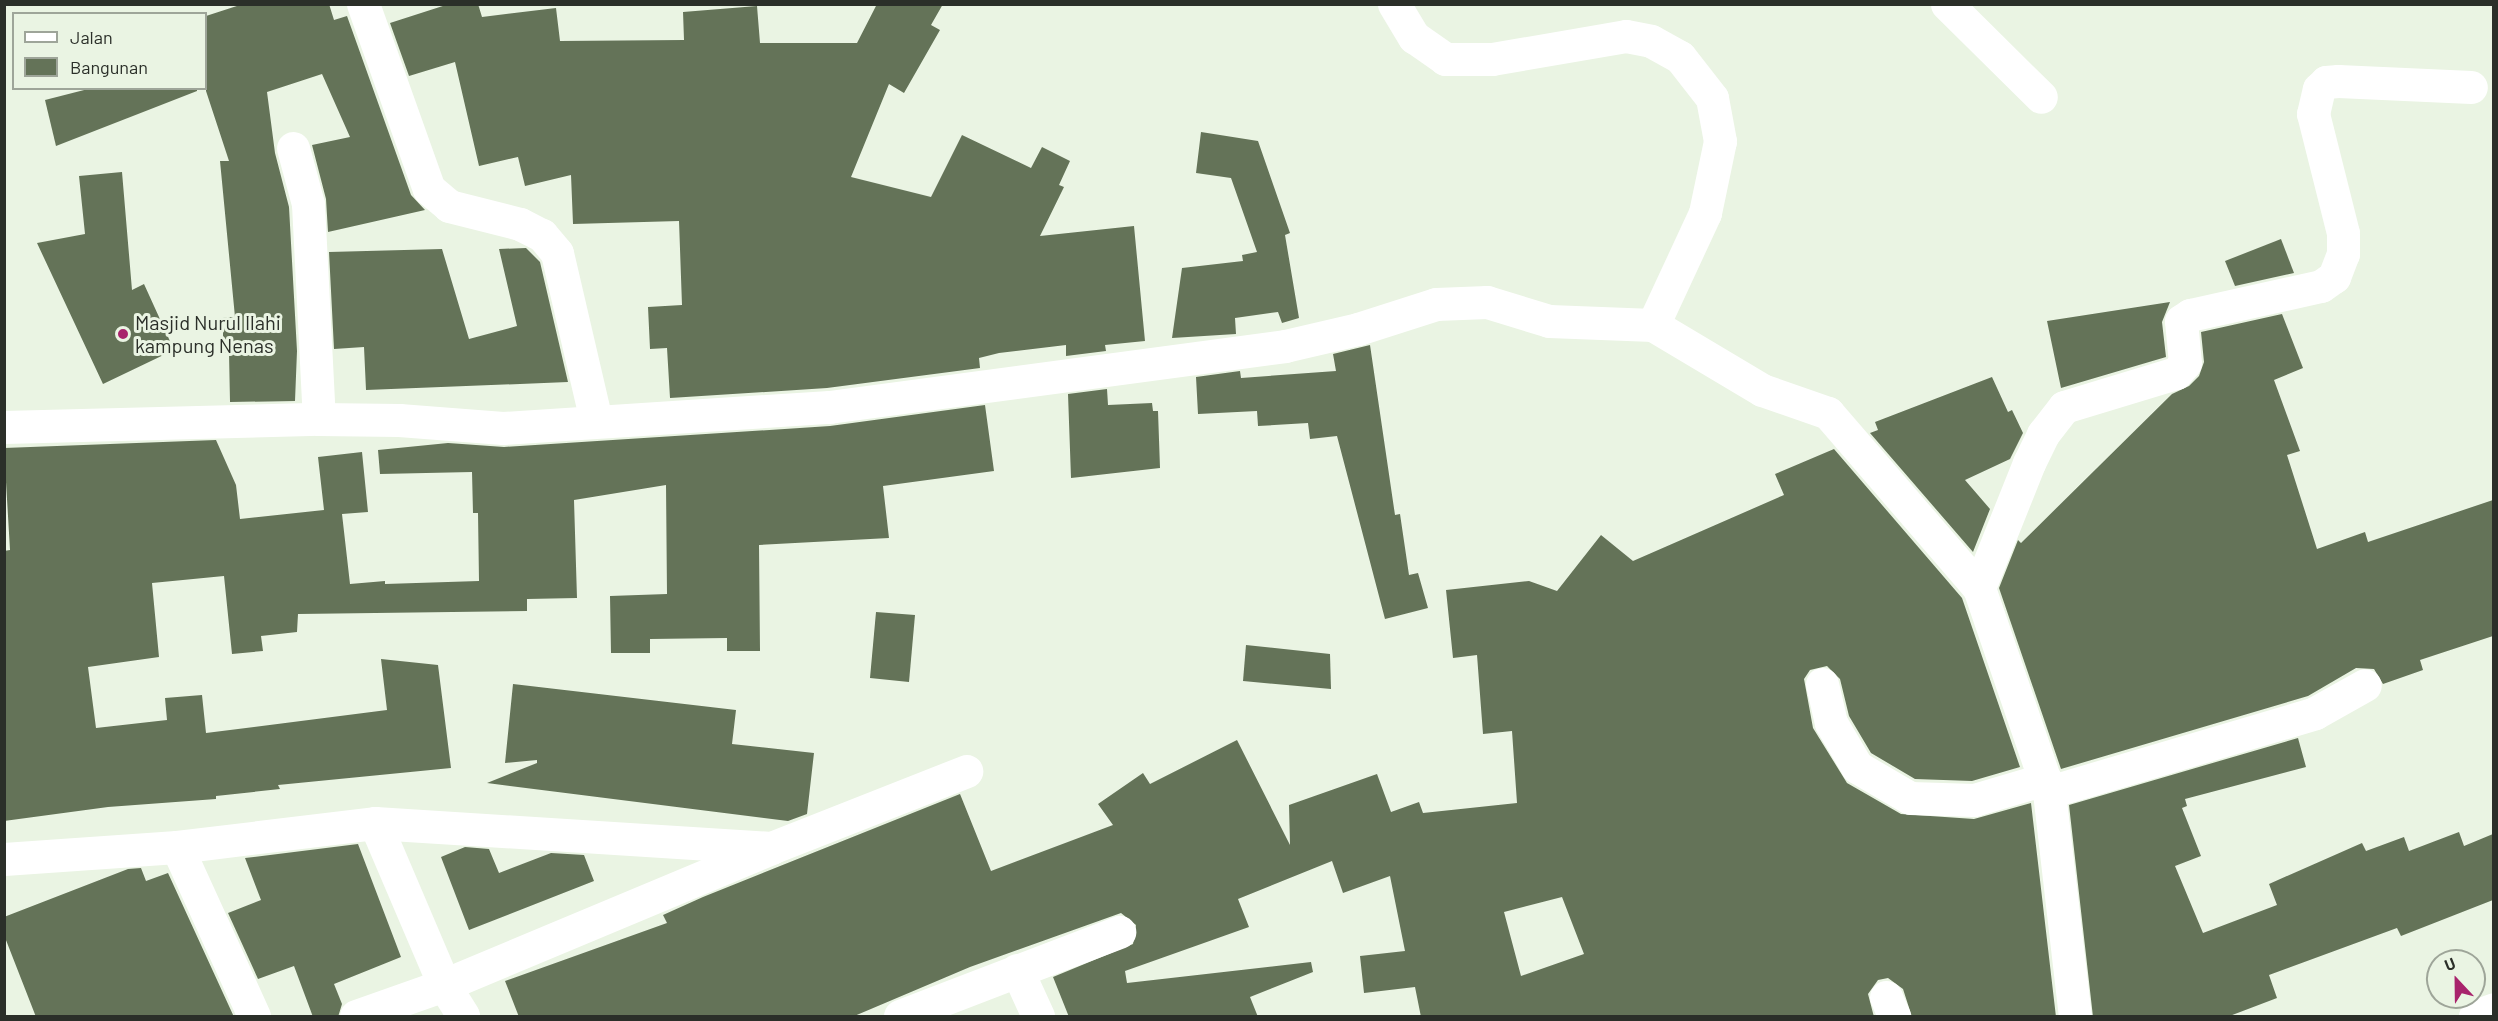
<!DOCTYPE html>
<style>
body{margin:0}
#map{position:relative;width:2498px;height:1021px;overflow:hidden;background:#eaf4e3;font-family:Barlow,sans-serif}
div>[style]{position:absolute}
.building>*{inset:0;background:#647358}
.minor>*{height:33px;margin:-16.5px;padding:0 16.5px;transform-origin:16.5px;border-radius:16.5px;background:#fff}
.major>*{height:33px;margin:-16.5px;padding:0 16.5px;transform-origin:16.5px;border-radius:16.5px;background:#fff}
.dots>*{width:16px;height:16px;translate:-50% -50%;box-sizing:border-box;border:3px solid #eaf4e3;border-radius:50%}
span{translate:-50% -50%;white-space:nowrap;text-align:center;line-height:1.15;-webkit-text-stroke:6px #eaf4e3;paint-order:stroke}
.poi-label{font-size:20px;color:#2b2f29}
.left{translate:0 -50%;text-align:left}
.frame{position:absolute;inset:0;border:6px solid #2b2f29;pointer-events:none}
.legend{position:absolute;left:12px;top:12px;width:195px;height:78px;box-sizing:border-box;background:#eaf4e3;border:2px solid #9ea599;margin:0;padding:8px 10px;list-style:none;font-size:18px;color:#2b2f29}
.legend li{display:flex;align-items:center;gap:12px;height:30px}
.legend b{width:30px;border:2px solid #9ea599}
.north{position:absolute;left:2426px;top:949px;width:60px;height:60px;box-sizing:border-box;background:#eaf4e3;border:2px solid #9ea599;border-radius:50%;rotate:338deg;font-size:16px;font-weight:700;line-height:24px;text-align:center;color:#2b2f29}
.north::after{content:'';display:block;margin:auto;width:21px;height:27px;background:#a8236c;clip-path:polygon(50% 0,100% 100%,50% 72%,0 100%)}
</style>
<div id="map">
<div class="building">
<i style="clip-path:polygon(243px 4px,329px 4px,334px 20px,347px 16px,411px 195px,425px 210px,328px 232px,326px 199px,312px 145px,350px 137px,322px 74px,267px 92px,275px 153px,289px 207px,297px 351px,295px 401px,230px 402px,229px 353px,223px 353px,223px 317px,235px 317px,220px 161px,229px 161px,206px 91px,206px 16px)"></i>
<i style="clip-path:polygon(449px 4px,478px 4px,482px 17px,556px 8px,560px 41px,684px 40px,683px 12px,757px 6px,760px 43px,857px 43px,877px 4px,943px 4px,931px 25px,940px 30px,904px 93px,889px 84px,851px 177px,931px 197px,962px 135px,1031px 168px,1042px 147px,1070px 161px,1059px 185px,1064px 187px,1040px 236px,1134px 226px,1145px 341px,1105px 345px,1106px 351px,1066px 356px,1066px 345px,999px 353px,979px 358px,980px 368px,827px 388px,670px 398px,667px 348px,650px 349px,648px 307px,682px 305px,679px 221px,573px 224px,571px 175px,525px 186px,518px 157px,479px 166px,455px 62px,409px 76px,390px 23px)"></i>
<i style="clip-path:polygon(92px 88px,197px 88px,197px 91px,56px 146px,45px 100px)"></i>
<i style="clip-path:polygon(1201px 132px,1258px 141px,1290px 233px,1285px 235px,1299px 318px,1282px 323px,1278px 312px,1235px 318px,1236px 334px,1172px 338px,1182px 268px,1243px 261px,1242px 255px,1257px 252px,1231px 178px,1196px 173px)"></i>
<i style="clip-path:polygon(122px 172px,132px 290px,144px 284px,174px 350px,103px 384px,37px 243px,85px 234px,79px 176px)"></i>
<i style="clip-path:polygon(2281px 239px,2294px 273px,2235px 286px,2225px 261px)"></i>
<i style="clip-path:polygon(526px 248px,540px 262px,568px 382px,366px 390px,364px 347px,334px 349px,329px 252px,442px 249px,469px 339px,517px 326px,499px 249px)"></i>
<i style="clip-path:polygon(2170px 302px,2162px 322px,2166px 357px,2061px 388px,2047px 321px)"></i>
<i style="clip-path:polygon(2282px 314px,2303px 368px,2274px 380px,2300px 451px,2287px 455px,2317px 549px,2365px 532px,2368px 542px,2493px 500px,2493px 636px,2420px 660px,2423px 670px,2383px 684px,2374px 669px,2356px 668px,2308px 696px,2061px 769px,1999px 588px,2018px 540px,2021px 543px,2172px 394px,2189px 386px,2199px 376px,2204px 362px,2201px 332px)"></i>
<i style="clip-path:polygon(1370px 345px,1395px 515px,1400px 514px,1409px 575px,1418px 573px,1428px 608px,1385px 619px,1337px 436px,1310px 439px,1308px 423px,1258px 426px,1257px 411px,1198px 414px,1196px 377px,1240px 371px,1241px 378px,1336px 371px,1333px 354px)"></i>
<i style="clip-path:polygon(1992px 377px,2008px 412px,2012px 410px,2023px 433px,2010px 459px,1965px 480px,1990px 509px,1973px 552px,1870px 433px,1878px 430px,1875px 422px)"></i>
<i style="clip-path:polygon(1107px 389px,1108px 405px,1152px 403px,1153px 411px,1158px 411px,1160px 468px,1071px 478px,1068px 394px)"></i>
<i style="clip-path:polygon(985px 405px,994px 471px,883px 486px,889px 538px,759px 545px,760px 651px,727px 651px,727px 638px,650px 639px,650px 653px,611px 653px,610px 596px,667px 594px,666px 485px,574px 500px,577px 598px,527px 599px,527px 611px,298px 614px,297px 632px,261px 636px,263px 651px,232px 654px,224px 576px,152px 583px,159px 657px,88px 667px,96px 728px,167px 720px,165px 698px,202px 695px,206px 733px,387px 710px,381px 659px,438px 665px,451px 768px,278px 785px,280px 789px,216px 796px,216px 799px,108px 807px,4px 821px,4px 551px,10px 550px,4px 448px,216px 440px,236px 485px,240px 519px,324px 510px,318px 457px,362px 452px,368px 512px,342px 514px,350px 584px,385px 581px,385px 584px,479px 581px,478px 513px,473px 513px,472px 472px,380px 474px,378px 450px,448px 443px,504px 447px,830px 426px)"></i>
<i style="clip-path:polygon(evenodd,1834px 449px,1962px 598px,2020px 767px,1972px 781px,1915px 779px,1871px 753px,1849px 716px,1840px 679px,1827px 666px,1810px 670px,1804px 679px,1813px 728px,1847px 783px,1901px 814px,1974px 819px,2031px 803px,2056px 1017px,1912px 1017px,1903px 989px,1888px 978px,1878px 980px,1868px 994px,1874px 1017px,1421px 1017px,1415px 987px,1364px 993px,1360px 956px,1405px 951px,1390px 876px,1343px 893px,1332px 861px,1238px 899px,1249px 927px,1125px 971px,1127px 983px,1311px 962px,1313px 972px,1250px 997px,1258px 1017px,1069px 1017px,1053px 977px,1133px 944px,1136px 925px,1121px 913px,970px 967px,852px 1017px,519px 1017px,505px 981px,667px 923px,663px 915px,703px 897px,960px 794px,991px 871px,1113px 825px,1098px 804px,1143px 773px,1150px 784px,1237px 740px,1290px 845px,1289px 805px,1377px 774px,1391px 812px,1419px 802px,1423px 813px,1517px 803px,1512px 731px,1483px 734px,1477px 655px,1453px 658px,1446px 590px,1529px 581px,1557px 591px,1601px 535px,1633px 561px,1784px 495px,1775px 474px,1834px 449px,1562px 897px,1584px 954px,1521px 976px,1504px 912px,1562px 897px)"></i>
<i style="clip-path:polygon(876px 612px,915px 615px,909px 682px,870px 678px)"></i>
<i style="clip-path:polygon(1246px 645px,1330px 654px,1331px 689px,1243px 681px)"></i>
<i style="clip-path:polygon(513px 684px,736px 710px,732px 744px,814px 753px,807px 814px,788px 821px,487px 783px,537px 763px,537px 760px,505px 763px)"></i>
<i style="clip-path:polygon(2298px 738px,2306px 767px,2185px 799px,2187px 806px,2182px 808px,2201px 856px,2175px 866px,2203px 933px,2277px 905px,2269px 884px,2362px 843px,2366px 851px,2404px 837px,2409px 851px,2459px 832px,2464px 846px,2493px 834px,2493px 900px,2401px 936px,2397px 928px,2269px 975px,2277px 998px,2227px 1017px,2093px 1017px,2069px 805px)"></i>
<i style="clip-path:polygon(358px 844px,401px 957px,334px 984px,342px 1004px,338px 1017px,313px 1017px,294px 966px,258px 979px,228px 913px,261px 900px,245px 858px)"></i>
<i style="clip-path:polygon(465px 847px,489px 849px,499px 873px,551px 853px,584px 855px,594px 881px,469px 930px,441px 857px)"></i>
<i style="clip-path:polygon(141px 868px,146px 881px,168px 873px,234px 1017px,36px 1017px,4px 935px,4px 917px,128px 869px)"></i>
</div>
<div class="minor">
<i style="left:363px;top:4px;width:196px;rotate:70.4deg"></i>
<i style="left:429px;top:189px;width:26px;rotate:40deg"></i>
<i style="left:449px;top:206px;width:73px;rotate:14.2deg"></i>
<i style="left:520px;top:224px;width:25px;rotate:27deg"></i>
<i style="left:542px;top:235px;width:23px;rotate:50deg"></i>
<i style="left:557px;top:253px;width:172px;rotate:76.9deg"></i>
<i style="left:1394px;top:4px;width:39px;rotate:59deg"></i>
<i style="left:1414px;top:37px;width:38px;rotate:35deg"></i>
<i style="left:1445px;top:59px;width:47px"></i>
<i style="left:1492px;top:59px;width:136px;rotate:-9.7deg"></i>
<i style="left:1626px;top:36px;width:25px;rotate:11deg"></i>
<i style="left:1651px;top:41px;width:33px;rotate:29deg"></i>
<i style="left:1680px;top:57px;width:52px;rotate:52deg"></i>
<i style="left:1712px;top:98px;width:44px;rotate:79.5deg"></i>
<i style="left:1720px;top:141px;width:74px;rotate:101.8deg"></i>
<i style="left:1705px;top:213px;width:123px;rotate:114.9deg"></i>
<i style="left:1947px;top:4px;width:132px;rotate:44.7deg"></i>
<i style="left:293px;top:148px;width:58px;rotate:75deg"></i>
<i style="left:308px;top:204px;width:215px;rotate:87.1deg"></i>
<i style="left:4px;top:427px;width:315px;rotate:-1.5deg"></i>
<i style="left:319px;top:419px;width:80px;rotate:0.7deg"></i>
<i style="left:399px;top:420px;width:104px;rotate:4.4deg"></i>
<i style="left:503px;top:428px;width:327px;rotate:-3.7deg"></i>
<i style="left:829px;top:407px;width:460px;rotate:-7.6deg"></i>
<i style="left:1285px;top:346px;width:75px;rotate:-13.1deg"></i>
<i style="left:1358px;top:329px;width:82px;rotate:-17.8deg"></i>
<i style="left:1436px;top:304px;width:51px;rotate:-2.2deg"></i>
<i style="left:1487px;top:302px;width:65px;rotate:17deg"></i>
<i style="left:1549px;top:321px;width:104px;rotate:2.2deg"></i>
<i style="left:1653px;top:325px;width:127px;rotate:30.8deg"></i>
<i style="left:1762px;top:390px;width:70px;rotate:19.2deg"></i>
<i style="left:1828px;top:413px;width:231px;rotate:49.2deg"></i>
<i style="left:1979px;top:588px;width:216px;rotate:71.1deg"></i>
<i style="left:2049px;top:792px;width:226px;rotate:83.4deg"></i>
<i style="left:1979px;top:588px;width:135px;rotate:-68.2deg"></i>
<i style="left:2029px;top:463px;width:32px;rotate:-64deg"></i>
<i style="left:2043px;top:434px;width:34px;rotate:-52deg"></i>
<i style="left:2064px;top:407px;width:117px;rotate:-16.9deg"></i>
<i style="left:2176px;top:373px;width:13px;rotate:-48deg"></i>
<i style="left:2185px;top:363px;width:42px;rotate:-95.4deg"></i>
<i style="left:2181px;top:321px;width:11px;rotate:-34deg"></i>
<i style="left:2190px;top:315px;width:134px;rotate:-12.5deg"></i>
<i style="left:2321px;top:286px;width:16px;rotate:-35deg"></i>
<i style="left:2334px;top:277px;width:25px;rotate:-69deg"></i>
<i style="left:2343px;top:254px;width:21px;rotate:-90deg"></i>
<i style="left:2343px;top:233px;width:123px;rotate:-104.1deg"></i>
<i style="left:2313px;top:114px;width:26px;rotate:-77deg"></i>
<i style="left:2319px;top:89px;width:10px;rotate:-45deg"></i>
<i style="left:2326px;top:82px;width:12px;rotate:-5deg"></i>
<i style="left:2338px;top:81px;width:133px;rotate:2.6deg"></i>
<i style="left:1822px;top:684px;width:40px;rotate:77deg"></i>
<i style="left:1831px;top:723px;width:51px;rotate:59.4deg"></i>
<i style="left:1857px;top:767px;width:61px;rotate:30.3deg"></i>
<i style="left:1910px;top:798px;width:64px;rotate:1.8deg"></i>
<i style="left:1974px;top:800px;width:74px;rotate:-16.5deg"></i>
<i style="left:2049px;top:792px;width:277px;rotate:-16.5deg"></i>
<i style="left:2315px;top:713px;width:57px;rotate:-29.2deg"></i>
<i style="left:375px;top:823px;width:176px;rotate:66.9deg"></i>
<i style="left:444px;top:985px;width:36px;rotate:58deg"></i>
<i style="left:177px;top:847px;width:186px;rotate:65.5deg"></i>
<i style="left:4px;top:859px;width:173px;rotate:-4deg"></i>
<i style="left:177px;top:847px;width:199px;rotate:-6.9deg"></i>
<i style="left:375px;top:823px;width:397px;rotate:3.6deg"></i>
<i style="left:1017px;top:970px;width:51px;rotate:65.5deg"></i>
<i style="left:1886px;top:997px;width:21px;rotate:67deg"></i>
<i style="left:356px;top:1016px;width:93px;rotate:-19.4deg"></i>
<i style="left:444px;top:985px;width:355px;rotate:-22.7deg"></i>
<i style="left:771px;top:848px;width:210px;rotate:-21.5deg"></i>
<i style="left:900px;top:1016px;width:235px;rotate:-21deg"></i>
</div>
<div class="major">
<i style="left:2475px;top:1016px;width:20px;rotate:-20deg"></i>
</div>
<div class="dots">
<i style="left:123px;top:334px;background:#a8236c"></i>
</div>
<div class="poi-label">
<span class="left" style="left:135px;top:334px">Masjid Nurul Ilahi<br>kampung Nenas</span>
</div>
<div class="frame"></div>
<ul class="legend">
<li><b style="height:8px;background:#fff"></b>Jalan</li>
<li><b style="height:16px;background:#647358"></b>Bangunan</li>
</ul>
<div class="north">U</div>
</div>
